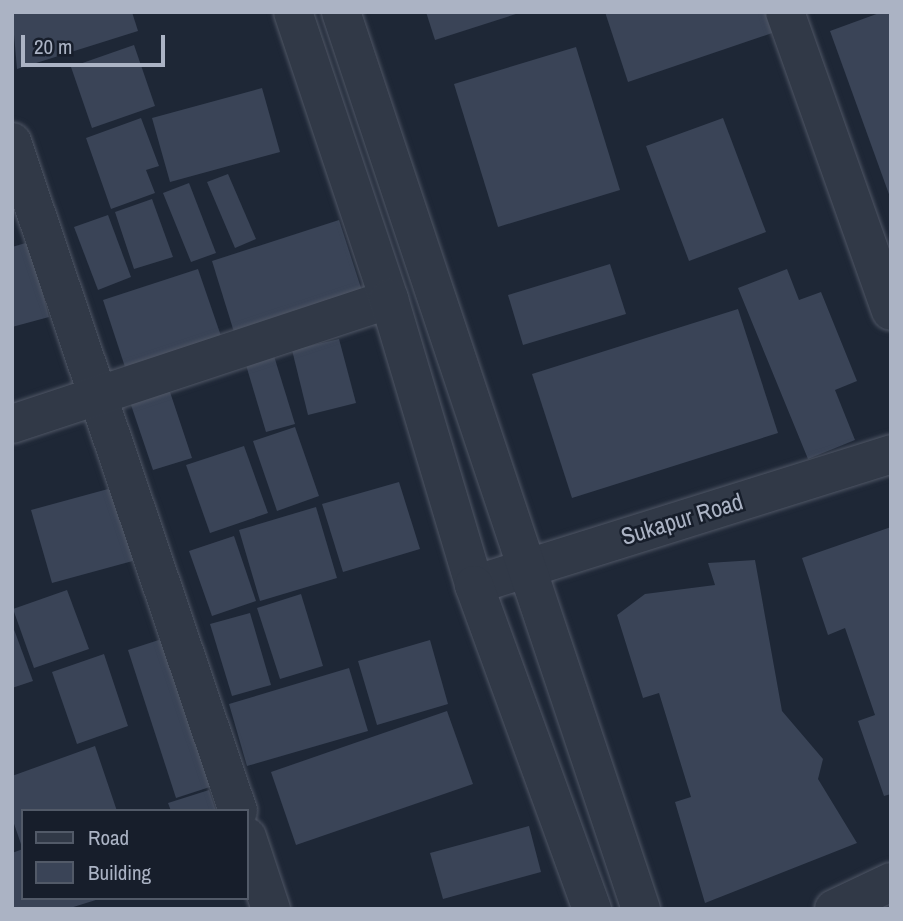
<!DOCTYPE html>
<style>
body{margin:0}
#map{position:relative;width:903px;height:921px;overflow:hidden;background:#1e2736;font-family:"Archivo Narrow",sans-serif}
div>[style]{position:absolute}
.building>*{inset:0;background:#3a4457}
.roads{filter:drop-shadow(0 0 2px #4f5665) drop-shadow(0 0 2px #4f5665)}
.minor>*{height:38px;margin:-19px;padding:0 19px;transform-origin:19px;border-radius:19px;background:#313947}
.tertiary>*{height:38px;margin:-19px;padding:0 19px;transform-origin:19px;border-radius:19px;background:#313947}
span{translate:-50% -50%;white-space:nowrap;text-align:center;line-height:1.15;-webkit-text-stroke:5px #171e2b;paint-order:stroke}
.street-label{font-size:24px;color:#abb3c4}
.frame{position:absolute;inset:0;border:14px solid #abb3c4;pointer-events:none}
.legend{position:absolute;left:21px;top:809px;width:228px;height:91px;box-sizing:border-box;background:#171e2b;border:2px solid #525a68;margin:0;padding:9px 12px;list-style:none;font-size:21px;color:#abb3c4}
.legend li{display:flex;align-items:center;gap:14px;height:35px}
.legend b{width:35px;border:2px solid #525a68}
.scale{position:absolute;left:21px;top:35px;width:144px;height:32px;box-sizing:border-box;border:4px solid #abb3c4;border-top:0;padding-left:9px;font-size:21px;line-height:24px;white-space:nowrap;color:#abb3c4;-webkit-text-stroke:5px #171e2b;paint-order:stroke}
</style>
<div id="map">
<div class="building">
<i style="clip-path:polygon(12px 12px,132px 12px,138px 31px,17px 69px)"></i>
<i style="clip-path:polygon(426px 12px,519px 12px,519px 13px,435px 40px)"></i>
<i style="clip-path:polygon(605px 12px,778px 12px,784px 29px,628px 82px)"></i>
<i style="clip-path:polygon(882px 12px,891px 12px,890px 197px,830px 31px)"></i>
<i style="clip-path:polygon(134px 45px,155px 106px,92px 128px,71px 67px)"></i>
<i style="clip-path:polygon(576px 47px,620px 190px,498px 227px,454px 84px)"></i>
<i style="clip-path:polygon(262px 88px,280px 152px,170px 182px,152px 118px)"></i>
<i style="clip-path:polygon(141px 118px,159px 166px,146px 170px,155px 193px,111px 209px,86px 138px)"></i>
<i style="clip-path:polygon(723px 118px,766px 232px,689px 261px,646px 146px)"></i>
<i style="clip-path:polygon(228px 174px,256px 239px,235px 248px,207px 182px)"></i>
<i style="clip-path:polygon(189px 183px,216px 253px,191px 262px,163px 193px)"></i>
<i style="clip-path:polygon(152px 199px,173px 257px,134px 269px,115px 212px)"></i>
<i style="clip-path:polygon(108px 215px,131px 277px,98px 290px,74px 227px)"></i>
<i style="clip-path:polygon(339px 220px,362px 291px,234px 332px,212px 261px)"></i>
<i style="clip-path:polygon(29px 242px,49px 317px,12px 327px,12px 247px)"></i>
<i style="clip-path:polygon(610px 264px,626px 314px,523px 345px,508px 295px)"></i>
<i style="clip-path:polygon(198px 269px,221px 336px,125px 367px,103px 300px)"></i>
<i style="clip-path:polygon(787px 269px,799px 300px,821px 292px,857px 381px,835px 390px,855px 440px,808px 459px,738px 288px)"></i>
<i style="clip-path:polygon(738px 309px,778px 433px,572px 498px,532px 374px)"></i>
<i style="clip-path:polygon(339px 339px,356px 403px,308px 415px,292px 350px)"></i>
<i style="clip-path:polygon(274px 356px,295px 424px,266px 432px,246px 365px)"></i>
<i style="clip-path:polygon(168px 386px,192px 458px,153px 470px,129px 399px)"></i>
<i style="clip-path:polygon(295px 427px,319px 496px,277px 511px,253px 441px)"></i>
<i style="clip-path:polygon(244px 446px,268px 513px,210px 533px,186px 465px)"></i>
<i style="clip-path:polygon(399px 482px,420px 549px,343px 572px,322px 504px)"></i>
<i style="clip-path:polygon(119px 486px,140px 559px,52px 583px,31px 510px)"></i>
<i style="clip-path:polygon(316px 507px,337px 578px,260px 601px,239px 530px)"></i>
<i style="clip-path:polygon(891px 527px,891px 794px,884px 796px,858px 721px,875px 715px,845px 628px,828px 635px,802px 558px)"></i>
<i style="clip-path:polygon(234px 536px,256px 601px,212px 616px,189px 551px)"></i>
<i style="clip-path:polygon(755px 560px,782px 711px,823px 759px,818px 779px,857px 843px,705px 903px,675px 802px,691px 797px,659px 693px,643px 698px,617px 615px,645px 594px,715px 585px,708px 563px)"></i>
<i style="clip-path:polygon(67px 590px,89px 649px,34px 668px,13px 609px)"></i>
<i style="clip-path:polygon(301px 594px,323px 666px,280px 679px,257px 608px)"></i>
<i style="clip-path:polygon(250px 613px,271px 685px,232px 696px,210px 624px)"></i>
<i style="clip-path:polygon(12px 624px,33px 681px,12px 688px)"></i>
<i style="clip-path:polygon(168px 637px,216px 785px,176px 798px,128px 650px)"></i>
<i style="clip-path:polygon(430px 640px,448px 704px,377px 725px,358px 661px)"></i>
<i style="clip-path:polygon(104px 654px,128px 726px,77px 744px,52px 672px)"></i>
<i style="clip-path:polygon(349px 668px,368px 731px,247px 766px,229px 704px)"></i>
<i style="clip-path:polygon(447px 711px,473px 784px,296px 845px,271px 772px)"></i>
<i style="clip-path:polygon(95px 746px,117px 811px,23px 811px,22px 847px,12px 818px,12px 776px)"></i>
<i style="clip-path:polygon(209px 790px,216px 811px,171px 811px,168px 803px)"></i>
<i style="clip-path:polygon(529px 826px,541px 872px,443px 899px,430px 853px)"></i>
<i style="clip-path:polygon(23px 849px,23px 898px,99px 899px,67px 909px,14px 909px,12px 853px)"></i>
</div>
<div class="roads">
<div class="minor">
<i style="left:785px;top:12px;width:317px;rotate:70.5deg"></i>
<i style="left:12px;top:142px;width:706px;rotate:71.33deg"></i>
<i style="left:12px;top:424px;width:397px;rotate:-18.3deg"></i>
<i style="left:474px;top:585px;width:437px;rotate:-17.4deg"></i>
<i style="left:247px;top:837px;width:76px;rotate:71.6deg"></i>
<i style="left:834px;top:909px;width:63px;rotate:-25.3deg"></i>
</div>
<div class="tertiary">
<i style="left:293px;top:12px;width:303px;rotate:71.5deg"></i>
<i style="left:389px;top:299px;width:298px;rotate:73.4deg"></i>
<i style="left:474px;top:585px;width:345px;rotate:70deg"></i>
<i style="left:341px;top:12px;width:946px;rotate:71.51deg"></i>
</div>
</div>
<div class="street-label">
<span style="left:682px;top:519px;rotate:-17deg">Sukapur Road</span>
</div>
<div class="frame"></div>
<ul class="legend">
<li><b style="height:9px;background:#313947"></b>Road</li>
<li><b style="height:19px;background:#3a4457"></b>Building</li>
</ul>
<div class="scale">20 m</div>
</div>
